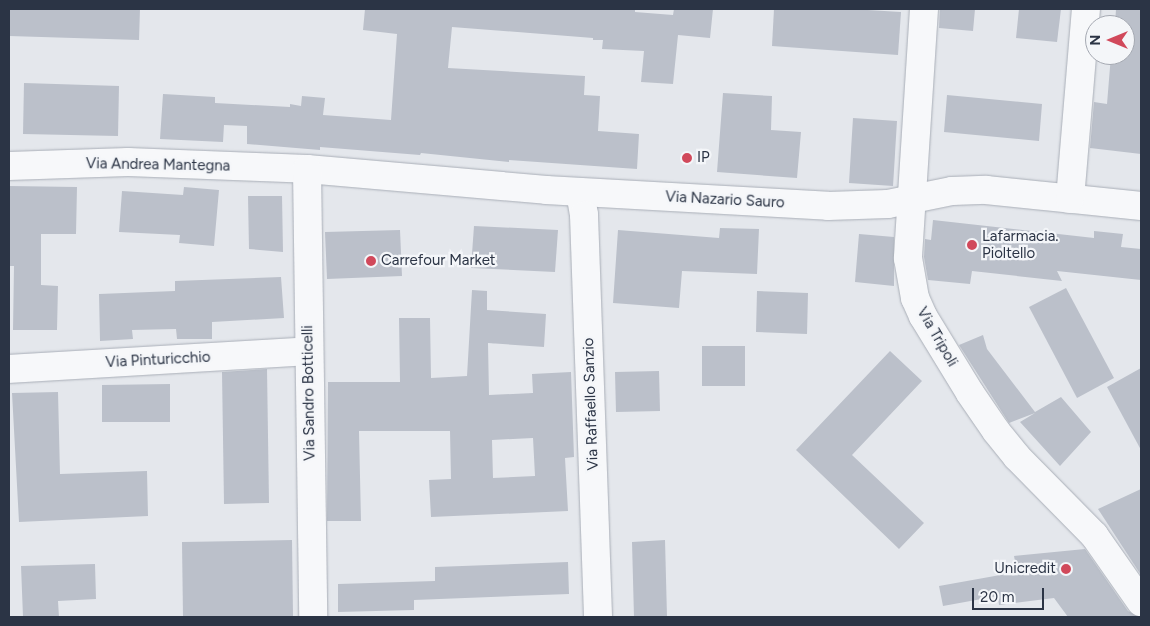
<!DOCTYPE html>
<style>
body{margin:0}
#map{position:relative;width:1150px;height:626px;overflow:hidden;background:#e4e7ec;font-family:Figtree,sans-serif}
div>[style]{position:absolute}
.building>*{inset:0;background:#bbc0ca}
.roads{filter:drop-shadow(0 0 1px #a9aeb7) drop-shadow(0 0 1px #a9aeb7)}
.minor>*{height:28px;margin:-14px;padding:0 14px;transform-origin:14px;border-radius:14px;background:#f7f8fa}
.dots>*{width:14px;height:14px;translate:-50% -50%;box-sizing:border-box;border:2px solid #f4f6f9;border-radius:50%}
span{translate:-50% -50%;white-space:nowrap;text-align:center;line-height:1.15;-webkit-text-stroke:4.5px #f4f6f9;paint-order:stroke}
.poi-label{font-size:15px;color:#2b3445}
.left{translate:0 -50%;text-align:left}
.right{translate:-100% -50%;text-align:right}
.street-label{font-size:15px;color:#2b3445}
.frame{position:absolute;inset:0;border:10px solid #2b3445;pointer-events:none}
.north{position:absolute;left:1085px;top:15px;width:50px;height:50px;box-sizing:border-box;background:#f4f6f9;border:1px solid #a4a8b1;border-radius:50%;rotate:270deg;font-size:14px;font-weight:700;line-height:20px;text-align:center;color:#2b3445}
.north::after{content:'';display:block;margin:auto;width:18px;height:22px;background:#d1495b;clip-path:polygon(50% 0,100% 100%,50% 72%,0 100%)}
.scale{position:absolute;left:972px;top:588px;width:72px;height:22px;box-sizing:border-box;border:2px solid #2b3445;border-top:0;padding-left:6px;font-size:15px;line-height:18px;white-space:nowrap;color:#2b3445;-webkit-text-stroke:4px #f4f6f9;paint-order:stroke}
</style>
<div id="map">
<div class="building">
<i style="clip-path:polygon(9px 9px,140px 9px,139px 40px,9px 36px)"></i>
<i style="clip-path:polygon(365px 9px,635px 9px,635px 12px,673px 15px,674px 9px,713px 9px,710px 38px,678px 35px,673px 84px,641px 82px,644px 51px,602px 49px,603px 40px,593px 40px,593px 38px,452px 27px,448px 68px,585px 76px,584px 95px,600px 96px,598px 131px,639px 134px,637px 169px,509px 160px,509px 162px,421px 153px,420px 155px,320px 147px,320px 150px,247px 144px,247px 126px,224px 125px,223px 142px,160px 139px,163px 94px,215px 97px,215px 103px,290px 107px,290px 104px,301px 106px,302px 96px,325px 98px,323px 115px,391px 120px,397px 34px,363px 30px)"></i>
<i style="clip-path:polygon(774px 9px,851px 9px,901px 12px,898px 55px,772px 46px)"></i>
<i style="clip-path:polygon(940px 9px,975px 9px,973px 31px,939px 28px)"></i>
<i style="clip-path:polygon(1019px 9px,1061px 9px,1057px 42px,1016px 38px)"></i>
<i style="clip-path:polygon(1116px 9px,1141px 9px,1141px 154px,1090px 148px,1094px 102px,1107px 104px,1111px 55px,1125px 55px,1125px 25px,1115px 25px)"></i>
<i style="clip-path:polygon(24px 83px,119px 86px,118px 136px,23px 134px)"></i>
<i style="clip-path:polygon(723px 93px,772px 96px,771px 130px,801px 132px,797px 178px,717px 172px)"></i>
<i style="clip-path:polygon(947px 95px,1042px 104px,1039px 141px,944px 132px)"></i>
<i style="clip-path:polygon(853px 118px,897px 121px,893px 186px,849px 183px)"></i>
<i style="clip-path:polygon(9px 186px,77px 187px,76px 234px,41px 234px,41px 285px,58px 286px,57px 330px,13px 330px,14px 266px,9px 266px)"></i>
<i style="clip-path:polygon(184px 187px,219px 190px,214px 246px,179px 243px,180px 235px,119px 232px,122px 191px,183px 195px)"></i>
<i style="clip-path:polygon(248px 196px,282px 196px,283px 252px,249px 249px)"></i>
<i style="clip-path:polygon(933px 220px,1094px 238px,1094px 231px,1123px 234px,1121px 247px,1141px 249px,1141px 280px,1057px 271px,1062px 281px,972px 271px,970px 284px,928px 280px,924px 257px,925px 239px,931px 240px)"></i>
<i style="clip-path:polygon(474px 226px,558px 230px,555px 272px,471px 268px)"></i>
<i style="clip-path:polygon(720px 228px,759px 229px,757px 274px,682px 271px,679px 308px,613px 303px,618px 230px,719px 238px)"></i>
<i style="clip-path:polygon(400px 230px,402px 276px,327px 279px,325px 232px)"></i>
<i style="clip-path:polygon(859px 234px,894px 237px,894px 286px,855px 282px)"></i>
<i style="clip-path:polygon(281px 277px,284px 318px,212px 322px,212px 339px,177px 339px,176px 329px,132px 330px,133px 339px,100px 341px,99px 294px,175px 291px,175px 281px)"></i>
<i style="clip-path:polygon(1066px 288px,1114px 378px,1077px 398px,1029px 307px)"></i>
<i style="clip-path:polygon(evenodd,472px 290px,487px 291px,487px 310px,546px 314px,544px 347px,488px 343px,489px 395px,533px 393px,532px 374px,571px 372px,574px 457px,565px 458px,568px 511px,431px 517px,429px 480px,451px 479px,450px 431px,359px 431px,361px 521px,327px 521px,328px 382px,400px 382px,399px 318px,430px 318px,431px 378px,467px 376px,472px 290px,533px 438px,535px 476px,493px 478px,492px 440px,533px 438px)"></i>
<i style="clip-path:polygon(757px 291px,808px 293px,807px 334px,756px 332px)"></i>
<i style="clip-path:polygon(983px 335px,987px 349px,1035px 412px,1061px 397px,1091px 432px,1060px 466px,1020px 422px,1035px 413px,1009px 423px,959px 345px)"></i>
<i style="clip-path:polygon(702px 346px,745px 346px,745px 386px,702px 386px)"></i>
<i style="clip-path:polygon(890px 351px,922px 381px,852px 455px,924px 523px,899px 549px,796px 450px)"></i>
<i style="clip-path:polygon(1141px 368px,1141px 450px,1107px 387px)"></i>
<i style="clip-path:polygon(267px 369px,269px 503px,224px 504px,222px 372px)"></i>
<i style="clip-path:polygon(659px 371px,660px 411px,616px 412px,615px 372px)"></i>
<i style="clip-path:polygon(170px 384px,170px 422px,102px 422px,102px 385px)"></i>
<i style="clip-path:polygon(58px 392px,60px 474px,147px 471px,148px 516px,19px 522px,12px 393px)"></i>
<i style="clip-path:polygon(1141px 489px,1141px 575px,1098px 509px)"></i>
<i style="clip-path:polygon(292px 540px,293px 616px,183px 617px,182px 542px)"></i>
<i style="clip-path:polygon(665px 540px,667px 617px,634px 617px,632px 542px)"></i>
<i style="clip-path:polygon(1085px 549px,1128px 611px,1140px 617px,1068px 617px,1054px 598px,999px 605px,998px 596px,943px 606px,939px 586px,1017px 572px,1014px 556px)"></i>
<i style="clip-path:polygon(568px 562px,569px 594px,414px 600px,414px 610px,338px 612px,338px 584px,435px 581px,435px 567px)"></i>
<i style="clip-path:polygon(95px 564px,96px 599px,58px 601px,59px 617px,23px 617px,21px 566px)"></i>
</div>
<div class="roads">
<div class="minor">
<i style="left:924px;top:9px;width:250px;rotate:93.7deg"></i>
<i style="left:908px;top:258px;width:41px;rotate:80.1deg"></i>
<i style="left:915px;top:298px;width:20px;rotate:66deg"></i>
<i style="left:923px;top:316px;width:90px;rotate:58.6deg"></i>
<i style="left:970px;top:393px;width:46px;rotate:55.6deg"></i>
<i style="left:996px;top:431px;width:33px;rotate:51deg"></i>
<i style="left:1017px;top:457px;width:110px;rotate:45.4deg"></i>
<i style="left:1094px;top:535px;width:82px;rotate:55deg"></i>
<i style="left:9px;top:166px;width:119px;rotate:-1.9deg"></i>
<i style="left:128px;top:162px;width:179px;rotate:2.2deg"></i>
<i style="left:307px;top:169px;width:240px;rotate:5deg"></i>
<i style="left:546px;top:190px;width:282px;rotate:3.2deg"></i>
<i style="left:828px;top:206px;width:60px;rotate:-1.9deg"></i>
<i style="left:888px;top:204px;width:65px;rotate:-11.5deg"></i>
<i style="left:952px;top:191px;width:34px;rotate:-2deg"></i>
<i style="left:986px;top:190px;width:156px;rotate:5.9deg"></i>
<i style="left:307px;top:169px;width:448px;rotate:89.2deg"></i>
<i style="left:580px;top:192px;width:23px;rotate:80deg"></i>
<i style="left:584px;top:215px;width:402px;rotate:88deg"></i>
<i style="left:1070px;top:199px;width:191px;rotate:-85.2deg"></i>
<i style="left:9px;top:369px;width:300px;rotate:-3.4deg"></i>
</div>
</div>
<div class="dots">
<i style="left:687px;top:158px;background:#d1495b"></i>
<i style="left:972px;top:245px;background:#d1495b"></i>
<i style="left:371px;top:261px;background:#d1495b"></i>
<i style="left:1066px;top:569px;background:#d1495b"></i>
</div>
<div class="poi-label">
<span class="left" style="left:697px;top:158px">IP</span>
<span class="left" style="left:982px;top:245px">Lafarmacia.<br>Pioltello</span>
<span class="left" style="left:381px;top:261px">Carrefour Market</span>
<span class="right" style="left:1056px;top:569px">Unicredit</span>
</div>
<div class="street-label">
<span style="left:158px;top:165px;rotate:1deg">Via Andrea Mantegna</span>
<span style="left:725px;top:200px;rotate:3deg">Via Nazario Sauro</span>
<span style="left:937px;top:337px;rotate:60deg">Via Tripoli</span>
<span style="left:158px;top:360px;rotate:-3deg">Via Pinturicchio</span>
<span style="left:309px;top:393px;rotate:-91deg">Via Sandro Botticelli</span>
<span style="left:591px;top:404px;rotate:-92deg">Via Raffaello Sanzio</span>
</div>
<div class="frame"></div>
<div class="north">N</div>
<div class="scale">20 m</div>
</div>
